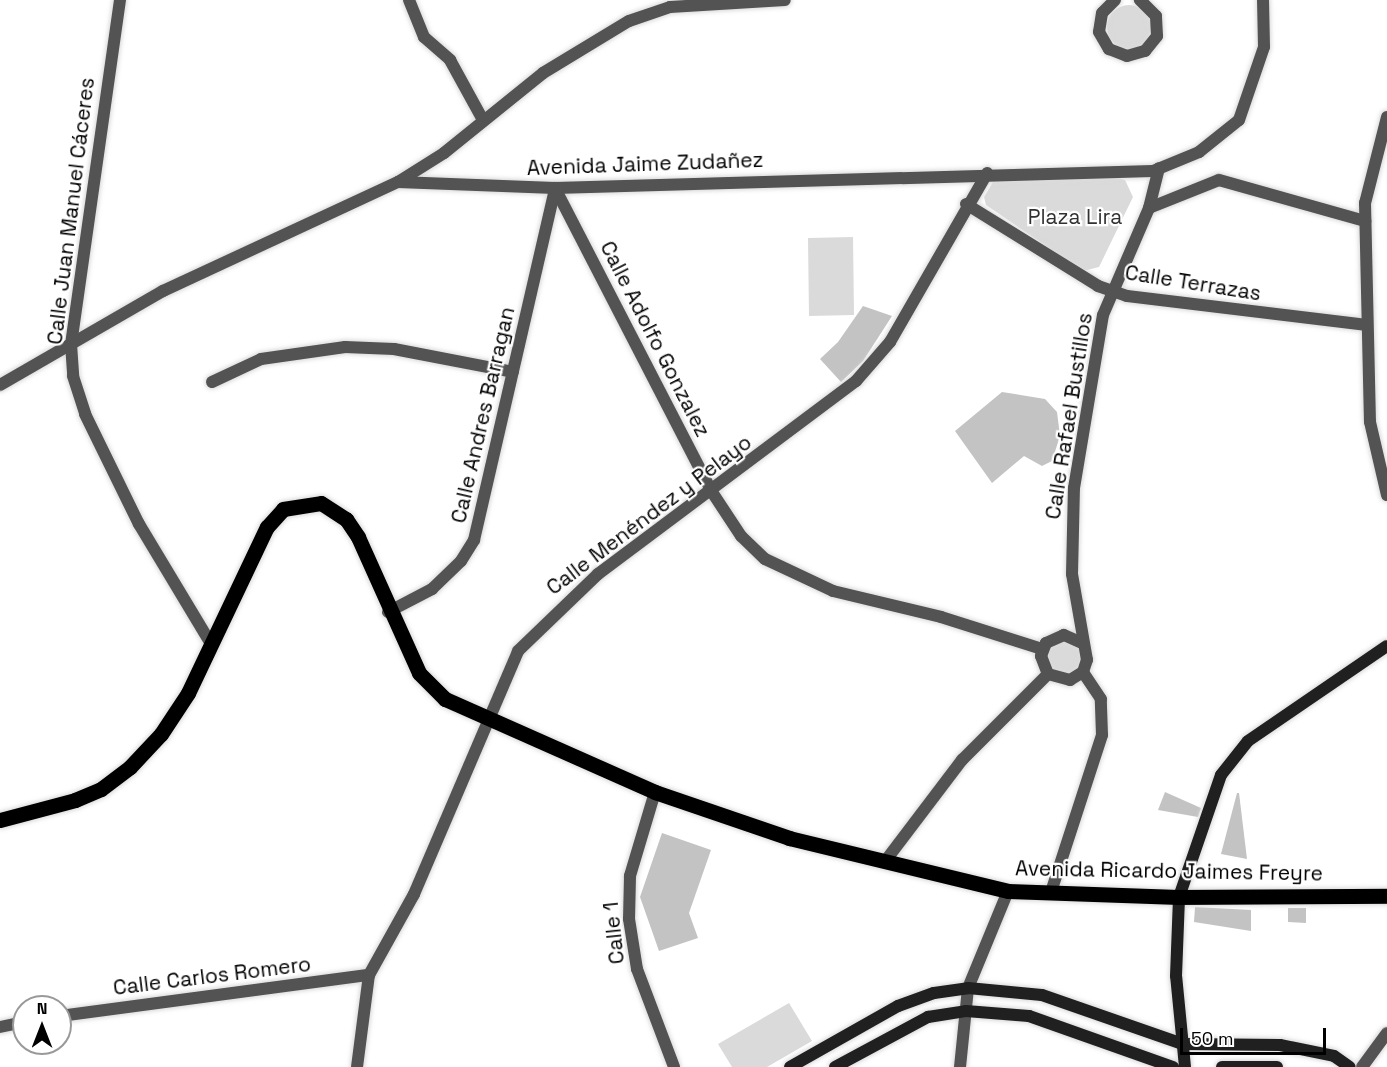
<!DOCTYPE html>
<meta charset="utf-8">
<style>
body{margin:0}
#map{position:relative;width:1387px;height:1067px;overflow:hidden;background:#fff;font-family:"Space Grotesk",sans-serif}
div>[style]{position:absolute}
.green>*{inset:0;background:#dadada}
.round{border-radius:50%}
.building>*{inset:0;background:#c3c3c3}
.roads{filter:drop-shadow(0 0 2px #dbdbdb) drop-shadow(0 0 2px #dbdbdb)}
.street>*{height:12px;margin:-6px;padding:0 6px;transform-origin:6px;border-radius:6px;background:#535353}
.secondary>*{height:12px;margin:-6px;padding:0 6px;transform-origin:6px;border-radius:6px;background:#202020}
.primary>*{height:15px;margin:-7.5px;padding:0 7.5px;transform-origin:7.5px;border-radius:7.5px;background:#000}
span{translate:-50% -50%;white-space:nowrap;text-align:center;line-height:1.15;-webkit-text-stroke:4.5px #fff;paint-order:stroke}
.street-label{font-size:21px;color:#000}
.park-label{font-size:21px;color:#313131}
.north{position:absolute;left:12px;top:995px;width:60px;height:60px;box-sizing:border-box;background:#fff;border:2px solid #999;border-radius:50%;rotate:0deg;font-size:16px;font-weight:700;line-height:24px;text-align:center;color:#000}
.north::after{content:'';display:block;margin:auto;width:21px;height:27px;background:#000;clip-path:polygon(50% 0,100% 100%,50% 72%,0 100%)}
.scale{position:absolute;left:1180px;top:1028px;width:146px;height:27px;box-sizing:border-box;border:3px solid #000;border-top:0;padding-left:8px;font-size:18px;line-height:21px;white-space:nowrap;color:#000;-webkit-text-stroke:4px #fff;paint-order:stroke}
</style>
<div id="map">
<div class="green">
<i class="round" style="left:1107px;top:5px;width:44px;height:44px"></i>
<i style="clip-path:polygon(1111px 176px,1125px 180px,1133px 197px,1099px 267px,1083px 271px,986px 205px,984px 197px,996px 177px)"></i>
<i style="clip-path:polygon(853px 237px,854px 315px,809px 316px,808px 238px)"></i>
<i class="round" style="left:1047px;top:641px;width:34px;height:34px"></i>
<i style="clip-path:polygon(789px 1003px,812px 1041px,767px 1067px,732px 1067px,718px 1044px)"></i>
</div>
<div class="building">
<i style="clip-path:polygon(863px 306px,892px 316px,863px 361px,841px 382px,820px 359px,838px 342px)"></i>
<i style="clip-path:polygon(1002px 392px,1045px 399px,1057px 412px,1060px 436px,1052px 461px,1042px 466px,1024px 456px,992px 483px,955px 431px)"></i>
<i style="clip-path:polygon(1165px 792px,1201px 808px,1198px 817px,1158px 810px)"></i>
<i style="clip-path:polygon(1237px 793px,1239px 793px,1247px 859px,1221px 854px)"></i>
<i style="clip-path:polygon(662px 833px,711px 850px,689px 913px,698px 938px,659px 951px,640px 897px)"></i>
<i style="clip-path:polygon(1195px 907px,1251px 910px,1251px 931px,1194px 922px)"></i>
<i style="clip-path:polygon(1288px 908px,1306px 908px,1306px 923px,1288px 922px)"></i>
</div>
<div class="roads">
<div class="street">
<i style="left:120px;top:0;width:347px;rotate:98.1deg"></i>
<i style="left:71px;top:344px;width:32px;rotate:86deg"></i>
<i style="left:73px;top:376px;width:40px;rotate:72deg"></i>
<i style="left:85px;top:414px;width:123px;rotate:63.9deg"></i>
<i style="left:139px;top:524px;width:140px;rotate:59deg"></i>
<i style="left:409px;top:0;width:40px;rotate:68deg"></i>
<i style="left:424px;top:37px;width:35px;rotate:41deg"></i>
<i style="left:450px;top:60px;width:68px;rotate:61.2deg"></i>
<i style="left:1115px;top:0;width:18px;rotate:135deg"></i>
<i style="left:1102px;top:13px;width:19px;rotate:99deg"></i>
<i style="left:1099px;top:32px;width:20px;rotate:60deg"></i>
<i style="left:1109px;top:49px;width:19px;rotate:21deg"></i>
<i style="left:1127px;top:56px;width:19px;rotate:-16deg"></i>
<i style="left:1145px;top:51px;width:19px;rotate:-51deg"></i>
<i style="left:1157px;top:36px;width:20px;rotate:-93deg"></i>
<i style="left:1156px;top:16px;width:23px;rotate:-135deg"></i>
<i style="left:1387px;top:117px;width:89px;rotate:104.3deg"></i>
<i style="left:1365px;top:203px;width:219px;rotate:88.7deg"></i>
<i style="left:1370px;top:422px;width:75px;rotate:76.9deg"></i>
<i style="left:398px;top:182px;width:157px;rotate:2.2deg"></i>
<i style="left:555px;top:188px;width:598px;rotate:-1.63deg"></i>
<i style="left:1153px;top:171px;width:50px;rotate:-22.4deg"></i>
<i style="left:1199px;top:152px;width:51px;rotate:-38.7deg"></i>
<i style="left:1239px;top:120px;width:77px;rotate:-71.1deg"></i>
<i style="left:1264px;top:47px;width:47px;rotate:-91.2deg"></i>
<i style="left:555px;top:188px;width:342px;rotate:62.7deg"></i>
<i style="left:712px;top:492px;width:53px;rotate:56.6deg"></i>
<i style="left:741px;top:536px;width:33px;rotate:44deg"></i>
<i style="left:765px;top:559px;width:75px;rotate:25.2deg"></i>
<i style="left:833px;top:591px;width:111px;rotate:13.5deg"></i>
<i style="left:941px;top:617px;width:106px;rotate:17.6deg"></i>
<i style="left:966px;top:204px;width:155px;rotate:31.8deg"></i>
<i style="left:1098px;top:286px;width:31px;rotate:19deg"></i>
<i style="left:1127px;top:296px;width:240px;rotate:6.9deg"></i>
<i style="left:1149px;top:208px;width:75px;rotate:-21.8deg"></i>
<i style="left:1219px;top:180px;width:152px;rotate:15.7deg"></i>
<i style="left:212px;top:382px;width:54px;rotate:-25.1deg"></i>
<i style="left:261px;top:359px;width:85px;rotate:-8.1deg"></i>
<i style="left:345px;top:347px;width:49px;rotate:2.3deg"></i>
<i style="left:394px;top:349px;width:121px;rotate:10.9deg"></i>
<i style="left:0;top:385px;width:188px;rotate:-30deg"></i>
<i style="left:163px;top:291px;width:259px;rotate:-24.9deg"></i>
<i style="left:398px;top:182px;width:54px;rotate:-32.2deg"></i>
<i style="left:444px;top:153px;width:127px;rotate:-38.9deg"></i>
<i style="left:543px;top:73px;width:100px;rotate:-31.2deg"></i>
<i style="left:629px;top:21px;width:43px;rotate:-18.9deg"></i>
<i style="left:670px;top:7px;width:115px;rotate:-3.5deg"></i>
<i style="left:388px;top:612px;width:50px;rotate:-27.6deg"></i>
<i style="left:432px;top:589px;width:40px;rotate:-44deg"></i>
<i style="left:461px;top:561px;width:25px;rotate:-58deg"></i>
<i style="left:474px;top:540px;width:361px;rotate:-77deg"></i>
<i style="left:1082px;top:643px;width:20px;rotate:-156deg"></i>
<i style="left:1064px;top:635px;width:20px;rotate:156deg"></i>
<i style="left:1046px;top:643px;width:14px;rotate:111deg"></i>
<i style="left:1041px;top:656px;width:19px;rotate:69deg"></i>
<i style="left:1048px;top:674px;width:23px;rotate:15deg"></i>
<i style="left:1070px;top:680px;width:15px;rotate:-32deg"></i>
<i style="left:1083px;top:672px;width:13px;rotate:-72deg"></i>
<i style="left:1087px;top:660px;width:87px;rotate:-99.9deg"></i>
<i style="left:1072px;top:574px;width:86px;rotate:-88.7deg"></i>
<i style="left:1074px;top:488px;width:175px;rotate:-80.5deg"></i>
<i style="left:1103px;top:315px;width:116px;rotate:-66.7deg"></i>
<i style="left:1149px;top:208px;width:41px;rotate:-76deg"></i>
<i style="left:655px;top:792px;width:88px;rotate:106.6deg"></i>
<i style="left:630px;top:876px;width:43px;rotate:91.3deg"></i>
<i style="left:629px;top:919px;width:51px;rotate:80.9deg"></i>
<i style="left:637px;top:969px;width:105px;rotate:69.3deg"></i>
<i style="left:886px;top:860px;width:126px;rotate:-52.8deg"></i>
<i style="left:962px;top:760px;width:122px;rotate:-45deg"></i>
<i style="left:1051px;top:892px;width:165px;rotate:-72deg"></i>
<i style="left:1102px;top:735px;width:36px;rotate:-92deg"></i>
<i style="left:1101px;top:699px;width:32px;rotate:-124deg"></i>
<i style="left:60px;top:1016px;width:312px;rotate:-7.6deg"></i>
<i style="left:0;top:1027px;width:25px;rotate:-12deg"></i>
<i style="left:357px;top:1067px;width:93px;rotate:-82.6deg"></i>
<i style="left:369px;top:975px;width:93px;rotate:-60.9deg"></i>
<i style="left:414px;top:894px;width:264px;rotate:-66.8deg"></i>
<i style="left:518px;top:651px;width:111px;rotate:-43.9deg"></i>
<i style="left:598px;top:574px;width:322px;rotate:-36.8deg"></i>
<i style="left:856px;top:381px;width:52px;rotate:-48.9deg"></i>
<i style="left:890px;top:342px;width:195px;rotate:-60.1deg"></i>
<i style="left:960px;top:1067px;width:79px;rotate:-84.2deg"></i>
<i style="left:968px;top:988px;width:105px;rotate:-67.6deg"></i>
<i style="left:1362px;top:1067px;width:42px;rotate:-53.7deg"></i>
</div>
<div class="secondary">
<i style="left:790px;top:1067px;width:124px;rotate:-29.5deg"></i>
<i style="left:898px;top:1006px;width:38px;rotate:-20deg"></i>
<i style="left:934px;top:993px;width:34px;rotate:-8deg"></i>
<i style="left:968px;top:988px;width:74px;rotate:5.4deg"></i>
<i style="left:1042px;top:995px;width:149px;rotate:19.2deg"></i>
<i style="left:1183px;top:1044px;width:97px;rotate:0.6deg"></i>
<i style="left:1280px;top:1045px;width:55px;rotate:11.5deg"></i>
<i style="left:1334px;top:1056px;width:19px;rotate:35deg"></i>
<i style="left:835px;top:1067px;width:106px;rotate:-28.3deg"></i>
<i style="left:928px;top:1017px;width:38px;rotate:-9deg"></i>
<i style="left:966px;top:1011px;width:63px;rotate:4.5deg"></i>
<i style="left:1029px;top:1016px;width:153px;rotate:19.5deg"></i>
<i style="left:1185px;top:1067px;width:91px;rotate:-95.6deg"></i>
<i style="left:1176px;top:976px;width:79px;rotate:-87.8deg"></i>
<i style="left:1179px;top:897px;width:129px;rotate:-71deg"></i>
<i style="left:1221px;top:775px;width:43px;rotate:-51.5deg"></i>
<i style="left:1248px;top:741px;width:168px;rotate:-34.4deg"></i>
<i style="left:1222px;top:1067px;width:55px"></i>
</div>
<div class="primary">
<i style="left:0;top:820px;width:78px;rotate:-14.9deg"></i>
<i style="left:75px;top:800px;width:28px;rotate:-23deg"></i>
<i style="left:101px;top:789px;width:36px;rotate:-37deg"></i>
<i style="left:130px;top:767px;width:45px;rotate:-46.8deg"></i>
<i style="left:161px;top:734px;width:49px;rotate:-56.6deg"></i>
<i style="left:188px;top:693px;width:184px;rotate:-64.6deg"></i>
<i style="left:267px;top:527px;width:24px;rotate:-48deg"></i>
<i style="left:283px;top:509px;width:38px;rotate:-9deg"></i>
<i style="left:321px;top:503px;width:30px;rotate:33deg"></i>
<i style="left:346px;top:519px;width:22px;rotate:56deg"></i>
<i style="left:358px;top:537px;width:149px;rotate:65.8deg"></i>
<i style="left:419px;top:673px;width:37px;rotate:45deg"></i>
<i style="left:445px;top:699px;width:230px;rotate:23.9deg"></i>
<i style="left:655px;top:792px;width:142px;rotate:18.9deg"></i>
<i style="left:789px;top:838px;width:225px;rotate:13.6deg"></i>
<i style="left:1008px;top:891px;width:171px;rotate:2deg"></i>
<i style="left:1179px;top:897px;width:208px;rotate:-0.3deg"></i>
</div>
</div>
<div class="street-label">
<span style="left:645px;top:164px;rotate:-2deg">Avenida Jaime Zudañez</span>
<span style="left:71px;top:211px;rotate:-83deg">Calle Juan Manuel Cáceres</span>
<span style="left:1193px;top:283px;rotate:9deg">Calle Terrazas</span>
<span style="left:655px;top:339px;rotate:63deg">Calle Adolfo Gonzalez</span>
<span style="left:483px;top:415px;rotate:-77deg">Calle Andres Barragan</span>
<span style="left:1069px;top:416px;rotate:-81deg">Calle Rafael Bustillos</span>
<span style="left:649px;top:515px;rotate:-37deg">Calle Menéndez y Pelayo</span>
<span style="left:1169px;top:871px;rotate:1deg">Avenida Ricardo Jaimes Freyre</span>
<span style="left:614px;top:933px;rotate:-96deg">Calle 1</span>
<span style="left:212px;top:976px;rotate:-7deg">Calle Carlos Romero</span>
</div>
<div class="park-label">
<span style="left:1075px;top:217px">Plaza Lira</span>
</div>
<div class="north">N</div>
<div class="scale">50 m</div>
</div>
